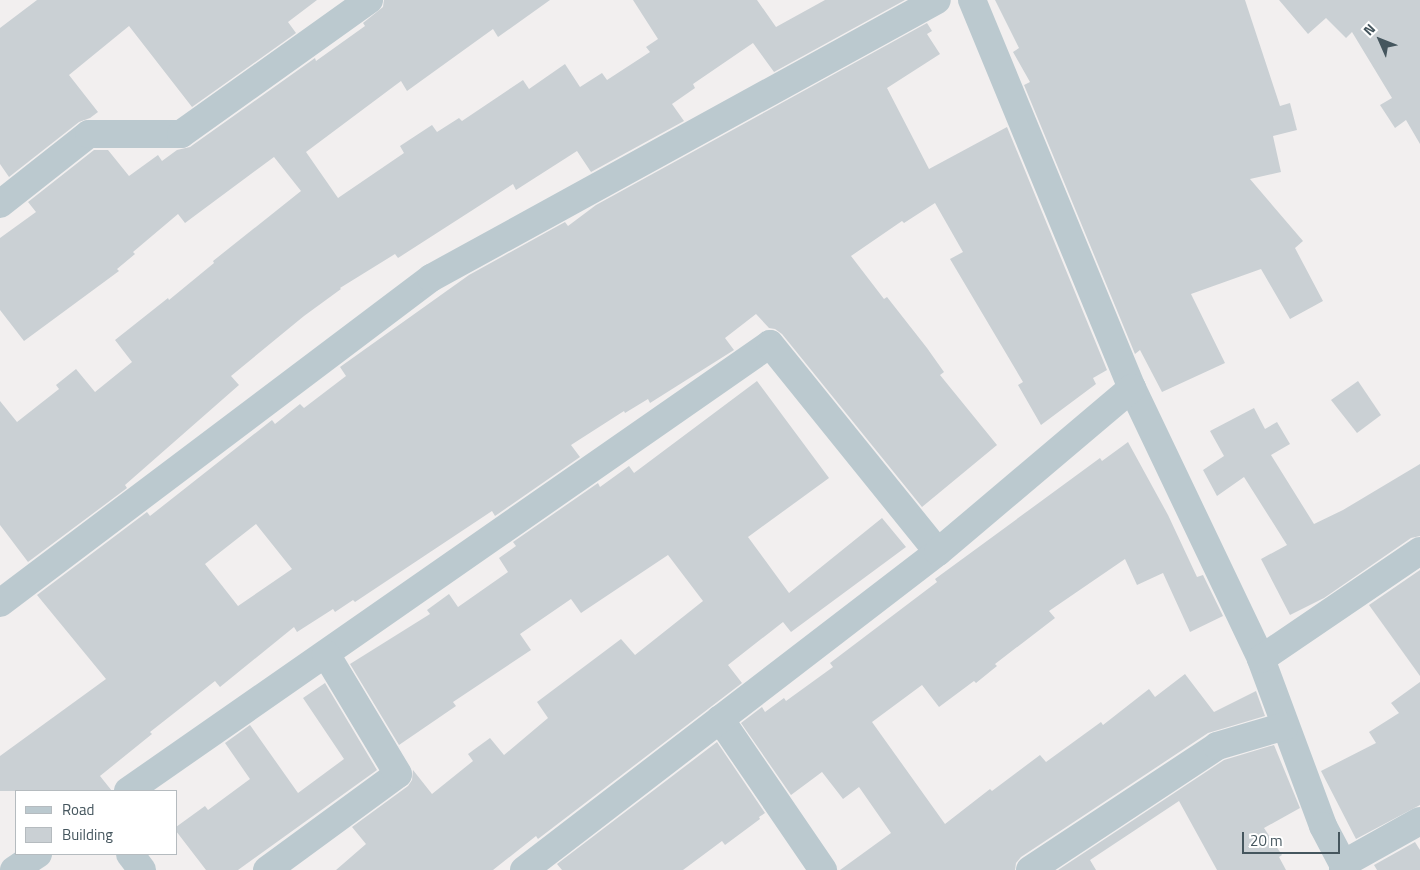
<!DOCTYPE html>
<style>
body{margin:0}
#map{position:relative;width:1420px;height:870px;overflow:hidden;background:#f2efef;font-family:"Titillium Web",sans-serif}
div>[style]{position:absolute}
.building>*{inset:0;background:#cad0d4}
.street>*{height:28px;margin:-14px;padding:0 14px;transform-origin:14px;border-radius:14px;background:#bbc9cf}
span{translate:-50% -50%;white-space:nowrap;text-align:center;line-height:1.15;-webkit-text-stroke:4px #fff;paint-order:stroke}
.legend{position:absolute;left:15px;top:790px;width:162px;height:65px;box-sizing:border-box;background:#fff;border:1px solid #b5bbbf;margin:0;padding:6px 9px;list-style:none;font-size:15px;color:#45565e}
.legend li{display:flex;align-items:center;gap:10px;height:25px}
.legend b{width:25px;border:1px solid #b5bbbf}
.north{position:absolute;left:1355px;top:15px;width:50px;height:50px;-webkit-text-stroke:4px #fff;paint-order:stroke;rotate:314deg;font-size:14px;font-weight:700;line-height:20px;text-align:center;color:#45565e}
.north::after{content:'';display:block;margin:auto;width:18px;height:22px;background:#45565e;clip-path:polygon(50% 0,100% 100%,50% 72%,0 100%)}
.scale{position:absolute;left:1242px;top:832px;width:98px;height:22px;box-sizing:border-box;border:2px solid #45565e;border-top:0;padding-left:6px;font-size:15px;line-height:18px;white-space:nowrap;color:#45565e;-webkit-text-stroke:4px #fff;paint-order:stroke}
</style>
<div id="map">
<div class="building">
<i style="clip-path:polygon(37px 0,317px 0,288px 22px,296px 33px,192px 107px,129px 26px,69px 75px,98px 112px,90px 118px,79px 122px,9px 177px,0 164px,0 28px)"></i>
<i style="clip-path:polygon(384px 0,550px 0,498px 37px,493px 29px,407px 91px,401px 81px,306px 152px,338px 198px,404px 153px,400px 146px,432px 125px,437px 132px,459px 118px,462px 121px,523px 80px,529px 89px,565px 64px,580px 87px,602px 73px,607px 80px,650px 52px,646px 47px,658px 39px,633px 0,757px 0,776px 27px,825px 0,905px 0,774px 72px,753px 43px,693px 84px,695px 88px,672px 104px,684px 121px,591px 172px,577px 151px,516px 190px,513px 184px,398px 258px,395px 254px,340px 288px,341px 289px,304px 316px,231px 376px,239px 385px,125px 485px,127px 488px,28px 562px,0 525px,0 401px,17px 422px,59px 389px,56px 385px,76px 369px,95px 392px,132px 362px,115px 340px,168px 298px,169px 300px,214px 263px,213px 261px,301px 191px,274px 157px,185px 223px,178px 214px,133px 252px,135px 254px,117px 269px,119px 271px,24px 341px,0 310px,0 238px,36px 212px,28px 202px,94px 150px,108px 150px,129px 176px,158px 155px,162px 161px,177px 150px,190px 147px,315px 58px,316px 61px,365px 26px,363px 23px,383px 7px)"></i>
<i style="clip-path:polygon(995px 0,1245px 0,1280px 106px,1290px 103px,1297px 130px,1273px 136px,1281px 172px,1250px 179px,1303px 241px,1295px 248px,1323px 301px,1290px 319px,1261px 269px,1191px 294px,1225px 363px,1162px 392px,1140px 350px,1135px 354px,1024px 85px,1030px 82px,1013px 52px,1019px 48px)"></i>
<i style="clip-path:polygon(1279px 0,1420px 0,1420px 144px,1406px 120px,1395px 128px,1380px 105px,1392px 98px,1352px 32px,1346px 38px,1326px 18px,1308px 34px)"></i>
<i style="clip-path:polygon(evenodd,927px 23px,932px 31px,927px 34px,940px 54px,887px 88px,929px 169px,1007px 127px,1107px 370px,1093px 378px,1096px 384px,1041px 425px,1018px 385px,1023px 382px,950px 259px,963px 252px,935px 203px,904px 223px,902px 221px,851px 256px,884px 299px,887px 297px,927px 348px,944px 372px,940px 375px,997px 445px,922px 507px,782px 334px,775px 329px,769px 328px,756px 314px,725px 338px,734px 350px,650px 403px,648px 399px,625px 413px,624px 411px,571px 445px,580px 457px,495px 516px,492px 511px,355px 602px,353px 600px,335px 612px,333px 609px,297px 632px,294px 627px,220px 687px,215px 681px,150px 732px,152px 734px,100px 776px,112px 791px,0 791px,0 756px,106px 679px,37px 595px,147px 512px,150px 516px,272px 420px,275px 424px,300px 404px,304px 408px,346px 376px,340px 367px,469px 275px,565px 222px,568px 226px,596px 205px,927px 23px,256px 524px,292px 569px,238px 606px,205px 564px,256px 524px)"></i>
<i style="clip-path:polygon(757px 381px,829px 478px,748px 537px,789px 593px,882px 518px,906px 547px,791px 632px,783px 622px,728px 665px,742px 683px,538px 839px,536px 836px,493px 870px,336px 870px,366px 844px,352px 827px,408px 786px,412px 780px,413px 770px,432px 794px,473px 761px,468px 754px,490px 738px,504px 755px,548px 718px,537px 702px,621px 639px,635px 655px,703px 601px,668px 555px,581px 613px,571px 599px,520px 634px,531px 650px,453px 702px,456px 706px,399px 745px,350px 664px,430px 614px,427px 610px,449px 594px,458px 607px,508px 572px,499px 558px,516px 546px,513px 542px,598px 483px,600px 487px,629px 466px,634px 473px)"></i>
<i style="clip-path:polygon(1358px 381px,1381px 415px,1357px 433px,1331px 400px)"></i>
<i style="clip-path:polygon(1254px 408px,1265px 429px,1277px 422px,1290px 444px,1271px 455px,1314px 524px,1343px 510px,1420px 464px,1420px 536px,1411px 538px,1324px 598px,1290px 615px,1261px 559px,1287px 545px,1244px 477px,1217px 496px,1203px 470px,1224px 456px,1210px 431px)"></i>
<i style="clip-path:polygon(1128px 442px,1168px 515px,1197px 577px,1203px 575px,1223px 616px,1190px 632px,1163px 573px,1137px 585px,1125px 559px,1049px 611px,1055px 618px,995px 664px,997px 666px,976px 683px,974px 681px,939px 707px,922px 685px,872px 722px,945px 824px,990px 789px,992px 791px,1040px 755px,1046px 762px,1101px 722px,1103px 725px,1149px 689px,1155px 697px,1185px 674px,1214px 712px,1256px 691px,1265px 716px,1208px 733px,1021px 857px,1016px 863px,1015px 870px,840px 870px,891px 833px,859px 787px,843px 799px,822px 772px,791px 795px,741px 723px,762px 707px,765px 712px,784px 698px,786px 701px,833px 667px,830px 663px,937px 582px,935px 579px,1100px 458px,1102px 461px)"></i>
<i style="clip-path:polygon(1420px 570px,1420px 676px,1369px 605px)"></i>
<i style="clip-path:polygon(1420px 682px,1420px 805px,1356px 839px,1321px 771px,1376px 743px,1369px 732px,1399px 713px,1391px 703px)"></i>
<i style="clip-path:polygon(325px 683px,377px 770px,238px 870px,206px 870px,176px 831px,176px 827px,205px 806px,208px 810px,250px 779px,225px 743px,250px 725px,298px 793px,344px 759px,303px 698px)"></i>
<i style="clip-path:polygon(717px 742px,765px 813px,759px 817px,760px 819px,725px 845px,722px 841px,683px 870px,562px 870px,557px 864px)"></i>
<i style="clip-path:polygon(1274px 745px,1300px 808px,1264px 828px,1282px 855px,1279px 857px,1286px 870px,1217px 870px,1179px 801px,1090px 860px,1096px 870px,1058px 870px,1224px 760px)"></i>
<i style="clip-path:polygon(1415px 842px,1420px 850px,1420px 870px,1377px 870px,1374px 865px)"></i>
</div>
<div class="street">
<i style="left:972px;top:0;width:420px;rotate:67.6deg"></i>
<i style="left:1132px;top:388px;width:300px;rotate:64.5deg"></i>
<i style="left:1261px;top:659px;width:178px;rotate:69.6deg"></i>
<i style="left:1323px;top:826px;width:43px;rotate:62.2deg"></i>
<i style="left:1343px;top:864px;width:6px;rotate:90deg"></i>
<i style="left:0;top:204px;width:113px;rotate:-38.2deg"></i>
<i style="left:89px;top:134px;width:92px"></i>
<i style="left:181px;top:134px;width:231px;rotate:-35.5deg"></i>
<i style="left:0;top:603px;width:540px;rotate:-37.02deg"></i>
<i style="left:431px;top:278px;width:577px;rotate:-28.78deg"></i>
<i style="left:1261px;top:659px;width:192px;rotate:-34.2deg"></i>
<i style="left:720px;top:719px;width:183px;rotate:55.7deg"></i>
<i style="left:128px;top:791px;width:782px;rotate:-34.85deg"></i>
<i style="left:770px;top:344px;width:267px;rotate:51.1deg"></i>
<i style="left:130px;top:854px;width:20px;rotate:53deg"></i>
<i style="left:1343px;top:864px;width:88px;rotate:-29.2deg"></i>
<i style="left:14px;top:870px;width:29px;rotate:-34deg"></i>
<i style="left:267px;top:870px;width:162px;rotate:-36.2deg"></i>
<i style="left:398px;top:774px;width:140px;rotate:-121deg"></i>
<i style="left:524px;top:870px;width:522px;rotate:-37.53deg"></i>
<i style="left:938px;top:552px;width:254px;rotate:-40.2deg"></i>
<i style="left:1030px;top:870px;width:224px;rotate:-33.5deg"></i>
<i style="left:1217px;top:746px;width:71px;rotate:-16.4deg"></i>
</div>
<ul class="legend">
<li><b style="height:6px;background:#bbc9cf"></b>Road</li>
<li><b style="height:14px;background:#cad0d4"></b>Building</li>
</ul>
<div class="north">N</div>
<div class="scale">20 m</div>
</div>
